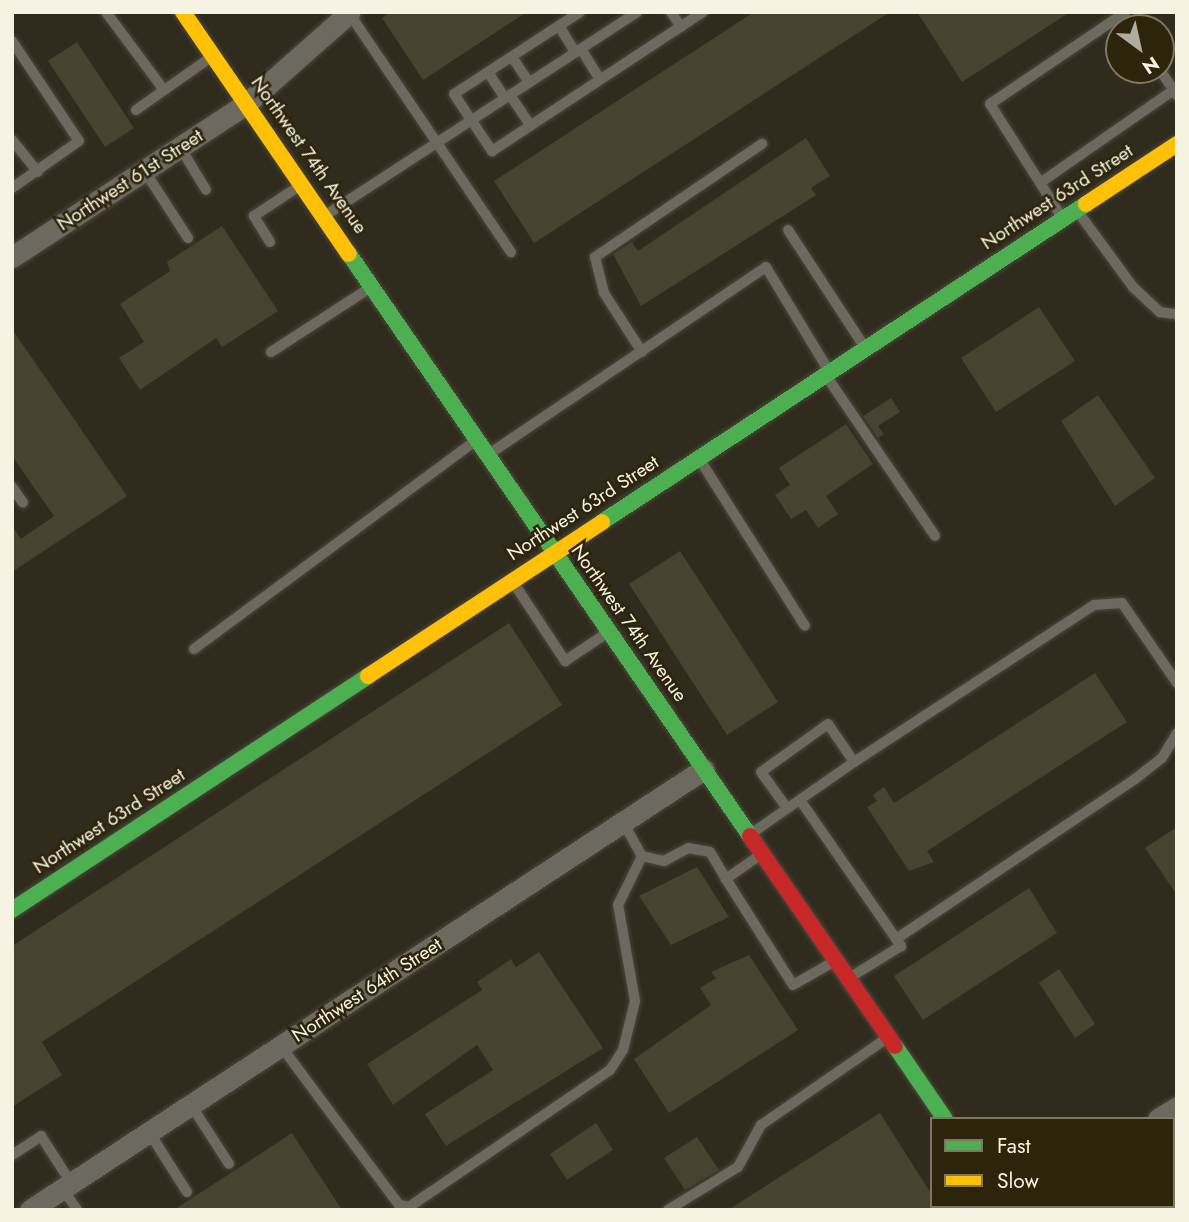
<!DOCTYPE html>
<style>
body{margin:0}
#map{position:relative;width:1189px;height:1222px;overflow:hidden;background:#2f2b1d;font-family:Jost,sans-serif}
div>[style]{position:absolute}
.building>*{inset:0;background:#474331}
.roads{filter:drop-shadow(0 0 2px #4b483d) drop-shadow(0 0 2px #4b483d)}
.lane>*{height:10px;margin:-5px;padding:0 5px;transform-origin:5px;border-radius:5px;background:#6c695e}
.street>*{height:21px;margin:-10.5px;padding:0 10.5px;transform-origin:10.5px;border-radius:10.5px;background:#6c695e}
.fast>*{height:16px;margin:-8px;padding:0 8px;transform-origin:8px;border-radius:8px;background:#4caf50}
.slow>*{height:16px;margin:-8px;padding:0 8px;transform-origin:8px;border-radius:8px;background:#ffc107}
.jam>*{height:16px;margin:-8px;padding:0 8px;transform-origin:8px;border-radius:8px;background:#c62828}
span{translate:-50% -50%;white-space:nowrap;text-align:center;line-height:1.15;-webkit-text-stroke:5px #2d250b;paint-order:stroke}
.street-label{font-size:19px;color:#f7f3e3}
.frame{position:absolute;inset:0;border:14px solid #f7f3e3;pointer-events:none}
.legend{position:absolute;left:930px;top:1117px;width:245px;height:91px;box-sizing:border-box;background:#2d250b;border:2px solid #7e7761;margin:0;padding:9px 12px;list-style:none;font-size:21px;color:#f7f3e3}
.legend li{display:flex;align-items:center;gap:14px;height:35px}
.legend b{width:35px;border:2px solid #7e7761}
.north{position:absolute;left:1105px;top:14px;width:70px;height:70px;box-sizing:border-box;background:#2d250b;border:2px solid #7e7761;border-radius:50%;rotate:147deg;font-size:19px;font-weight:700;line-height:28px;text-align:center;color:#f7f3e3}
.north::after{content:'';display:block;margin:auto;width:24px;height:32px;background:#b1ad9e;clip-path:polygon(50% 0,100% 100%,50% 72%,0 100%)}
</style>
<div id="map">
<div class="building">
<i style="clip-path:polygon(391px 12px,527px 12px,423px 80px,382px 18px)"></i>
<i style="clip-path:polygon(754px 12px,890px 12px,534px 243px,494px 181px)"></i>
<i style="clip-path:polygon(917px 12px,1070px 12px,962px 82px)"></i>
<i style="clip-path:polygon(77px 42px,134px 128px,105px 147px,48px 61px)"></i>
<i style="clip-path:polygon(806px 138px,830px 176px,811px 188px,816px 195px,641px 306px,613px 254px,632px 242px,638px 251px)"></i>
<i style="clip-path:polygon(222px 226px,278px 311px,222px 347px,216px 338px,140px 390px,119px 358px,144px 342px,120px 304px,170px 271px,167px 262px)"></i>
<i style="clip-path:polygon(1039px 307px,1075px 361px,996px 412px,961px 358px)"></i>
<i style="clip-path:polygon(12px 329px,127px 496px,12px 572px,12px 526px,21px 539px,54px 516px,12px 456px)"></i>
<i style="clip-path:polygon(1098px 395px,1155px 478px,1115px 506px,1061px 421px)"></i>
<i style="clip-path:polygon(891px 398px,900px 412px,878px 426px,884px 434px,878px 438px,863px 416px)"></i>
<i style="clip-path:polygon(846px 424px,873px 464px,826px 496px,838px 514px,818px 528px,806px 510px,791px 519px,775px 495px,790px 485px,779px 468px)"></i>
<i style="clip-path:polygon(680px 551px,778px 702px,727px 735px,629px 584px)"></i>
<i style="clip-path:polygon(509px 623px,562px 705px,42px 1042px,62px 1075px,12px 1107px,12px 946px)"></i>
<i style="clip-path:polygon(1095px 673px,1127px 722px,927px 851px,934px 862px,909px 871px,867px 807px,877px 801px,873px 795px,884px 787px,894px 803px)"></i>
<i style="clip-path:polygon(1177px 827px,1177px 895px,1145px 848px)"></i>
<i style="clip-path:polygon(697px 867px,729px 917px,671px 945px,639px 896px)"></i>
<i style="clip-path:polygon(1029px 888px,1057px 933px,923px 1020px,894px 976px)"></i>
<i style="clip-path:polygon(539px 952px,603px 1048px,446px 1146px,425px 1114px,493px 1070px,477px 1045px,393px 1105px,367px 1064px,482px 990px,477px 982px,511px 959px,516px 967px)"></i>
<i style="clip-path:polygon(749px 955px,798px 1030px,669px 1113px,634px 1059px,711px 1005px,700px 988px,716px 978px,711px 972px)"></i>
<i style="clip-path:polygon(1059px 969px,1095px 1024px,1075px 1038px,1039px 983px)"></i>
<i style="clip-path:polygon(880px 1113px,932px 1195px,932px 1210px,728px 1210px)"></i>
<i style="clip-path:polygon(596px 1123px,613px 1150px,567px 1180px,550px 1154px)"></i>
<i style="clip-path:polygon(292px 1133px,342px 1210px,174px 1210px,192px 1198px)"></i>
<i style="clip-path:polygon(697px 1137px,719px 1170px,685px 1190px,664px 1158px)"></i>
</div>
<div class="roads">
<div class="lane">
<i style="left:106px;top:12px;width:97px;rotate:53.4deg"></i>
<i style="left:580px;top:12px;width:150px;rotate:146.9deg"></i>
<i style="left:454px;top:94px;width:69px;rotate:56.3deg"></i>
<i style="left:492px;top:151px;width:253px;rotate:-33.4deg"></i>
<i style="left:671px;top:12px;width:18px;rotate:56deg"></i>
<i style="left:349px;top:13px;width:289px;rotate:55.9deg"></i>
<i style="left:559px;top:26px;width:31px;rotate:58deg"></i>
<i style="left:12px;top:41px;width:120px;rotate:56.2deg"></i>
<i style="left:79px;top:141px;width:82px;rotate:145deg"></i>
<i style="left:581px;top:49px;width:36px;rotate:58deg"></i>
<i style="left:512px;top:57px;width:30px;rotate:56deg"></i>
<i style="left:1160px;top:70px;width:30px;rotate:56deg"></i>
<i style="left:488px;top:72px;width:31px;rotate:57deg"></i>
<i style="left:510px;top:95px;width:37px;rotate:56deg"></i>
<i style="left:136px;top:110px;width:92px;rotate:-35.2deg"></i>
<i style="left:12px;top:140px;width:41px;rotate:50.9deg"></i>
<i style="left:180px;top:147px;width:50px;rotate:58.8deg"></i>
<i style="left:144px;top:170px;width:81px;rotate:57.1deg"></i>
<i style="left:1040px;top:183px;width:163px;rotate:-34.8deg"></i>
<i style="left:1078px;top:212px;width:93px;rotate:53.7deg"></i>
<i style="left:1133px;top:287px;width:37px;rotate:43deg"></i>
<i style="left:1160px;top:312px;width:15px;rotate:8deg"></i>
<i style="left:326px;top:215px;width:371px;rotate:-33.1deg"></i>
<i style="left:1063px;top:219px;width:136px;rotate:-122.4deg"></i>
<i style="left:990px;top:104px;width:161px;rotate:-34.1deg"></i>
<i style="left:1123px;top:14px;width:17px;rotate:57deg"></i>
<i style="left:788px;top:230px;width:139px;rotate:56.8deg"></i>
<i style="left:270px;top:242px;width:31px;rotate:-122deg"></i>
<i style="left:254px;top:216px;width:56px;rotate:-33.4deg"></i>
<i style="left:271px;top:352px;width:119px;rotate:-33deg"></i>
<i style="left:642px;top:352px;width:70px;rotate:-122.8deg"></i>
<i style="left:604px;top:293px;width:37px;rotate:-104deg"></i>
<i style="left:595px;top:257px;width:202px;rotate:-34.1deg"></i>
<i style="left:827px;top:377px;width:192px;rotate:55.8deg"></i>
<i style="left:489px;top:454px;width:334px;rotate:-34deg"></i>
<i style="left:766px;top:267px;width:122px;rotate:58.8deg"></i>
<i style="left:700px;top:460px;width:196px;rotate:57.7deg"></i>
<i style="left:12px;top:487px;width:19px;rotate:55deg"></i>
<i style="left:513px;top:582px;width:95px;rotate:56.6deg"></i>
<i style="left:565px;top:661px;width:50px;rotate:-33.7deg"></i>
<i style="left:194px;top:649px;width:351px;rotate:-36.5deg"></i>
<i style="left:854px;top:762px;width:287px;rotate:-33.2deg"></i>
<i style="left:1094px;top:605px;width:28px;rotate:-4deg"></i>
<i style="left:1122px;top:603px;width:97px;rotate:55.5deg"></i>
<i style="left:800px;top:800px;width:178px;rotate:55.3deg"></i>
<i style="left:901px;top:946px;width:61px;rotate:148.4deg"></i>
<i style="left:623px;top:822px;width:39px;rotate:61deg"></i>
<i style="left:642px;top:856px;width:23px;rotate:13deg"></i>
<i style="left:664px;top:861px;width:27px;rotate:-28deg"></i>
<i style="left:688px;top:848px;width:22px;rotate:10deg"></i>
<i style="left:710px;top:852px;width:31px;rotate:59deg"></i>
<i style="left:752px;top:833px;width:124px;rotate:-34.8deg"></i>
<i style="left:854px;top:762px;width:46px;rotate:-124.4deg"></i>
<i style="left:828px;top:724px;width:82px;rotate:144.4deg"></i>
<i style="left:761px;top:772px;width:44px;rotate:54.2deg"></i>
<i style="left:760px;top:855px;width:42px;rotate:144.8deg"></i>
<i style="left:726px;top:879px;width:125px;rotate:57.7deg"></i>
<i style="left:793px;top:985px;width:46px;rotate:-29.9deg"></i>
<i style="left:896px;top:939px;width:288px;rotate:-33.8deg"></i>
<i style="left:1135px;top:779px;width:34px;rotate:-38deg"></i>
<i style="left:1162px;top:758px;width:29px;rotate:-59deg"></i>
<i style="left:281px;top:1046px;width:198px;rotate:53.4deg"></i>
<i style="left:399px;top:1205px;width:10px;rotate:11deg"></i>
<i style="left:409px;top:1207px;width:243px;rotate:-34.3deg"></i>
<i style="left:610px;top:1070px;width:24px;rotate:-57deg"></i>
<i style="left:623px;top:1050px;width:50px;rotate:-76.2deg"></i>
<i style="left:635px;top:1001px;width:97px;rotate:-100deg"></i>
<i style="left:618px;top:905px;width:55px;rotate:-63.9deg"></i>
<i style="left:191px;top:1105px;width:70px;rotate:57.2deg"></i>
<i style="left:149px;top:1132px;width:71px;rotate:57.7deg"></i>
<i style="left:1173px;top:1150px;width:4px;rotate:-27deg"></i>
<i style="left:12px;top:1155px;width:35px;rotate:-33deg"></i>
<i style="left:41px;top:1136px;width:56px;rotate:57.4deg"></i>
<i style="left:63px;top:1189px;width:25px;rotate:56deg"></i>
<i style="left:668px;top:1210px;width:82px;rotate:-31.6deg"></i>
<i style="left:738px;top:1167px;width:48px;rotate:-61.3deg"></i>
<i style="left:761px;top:1125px;width:153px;rotate:-34.6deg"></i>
</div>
<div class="street">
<i style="left:12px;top:257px;width:281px;rotate:-33.2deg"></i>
<i style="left:247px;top:103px;width:137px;rotate:-41.5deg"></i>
<i style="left:1158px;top:1119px;width:22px;rotate:-32deg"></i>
<i style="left:30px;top:1210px;width:805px;rotate:-33.2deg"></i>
</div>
<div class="fast">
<i style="left:349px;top:254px;width:707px;rotate:55.43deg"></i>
<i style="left:602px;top:522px;width:579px;rotate:-33.31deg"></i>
<i style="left:12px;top:910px;width:426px;rotate:-33.3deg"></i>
<i style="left:895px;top:1046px;width:88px;rotate:55.6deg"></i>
<i style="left:1005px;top:1206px;width:5px;rotate:53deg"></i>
</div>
<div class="slow">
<i style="left:183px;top:12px;width:293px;rotate:55.6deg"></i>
<i style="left:1086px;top:204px;width:109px;rotate:-33.4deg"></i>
<i style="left:368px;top:676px;width:280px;rotate:-33.3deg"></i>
</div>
<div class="jam">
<i style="left:750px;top:836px;width:255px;rotate:55.4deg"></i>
</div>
</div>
<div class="street-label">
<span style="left:309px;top:155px;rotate:55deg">Northwest 74th Avenue</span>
<span style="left:130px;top:180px;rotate:-33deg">Northwest 61st Street</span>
<span style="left:1057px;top:197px;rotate:-33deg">Northwest 63rd Street</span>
<span style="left:583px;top:508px;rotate:-33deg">Northwest 63rd Street</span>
<span style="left:629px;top:623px;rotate:55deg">Northwest 74th Avenue</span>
<span style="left:109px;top:821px;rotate:-33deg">Northwest 63rd Street</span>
<span style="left:367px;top:990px;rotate:-33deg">Northwest 64th Street</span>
</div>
<div class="frame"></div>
<ul class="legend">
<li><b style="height:9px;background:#4caf50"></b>Fast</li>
<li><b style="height:9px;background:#ffc107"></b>Slow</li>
</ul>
<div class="north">N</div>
</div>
